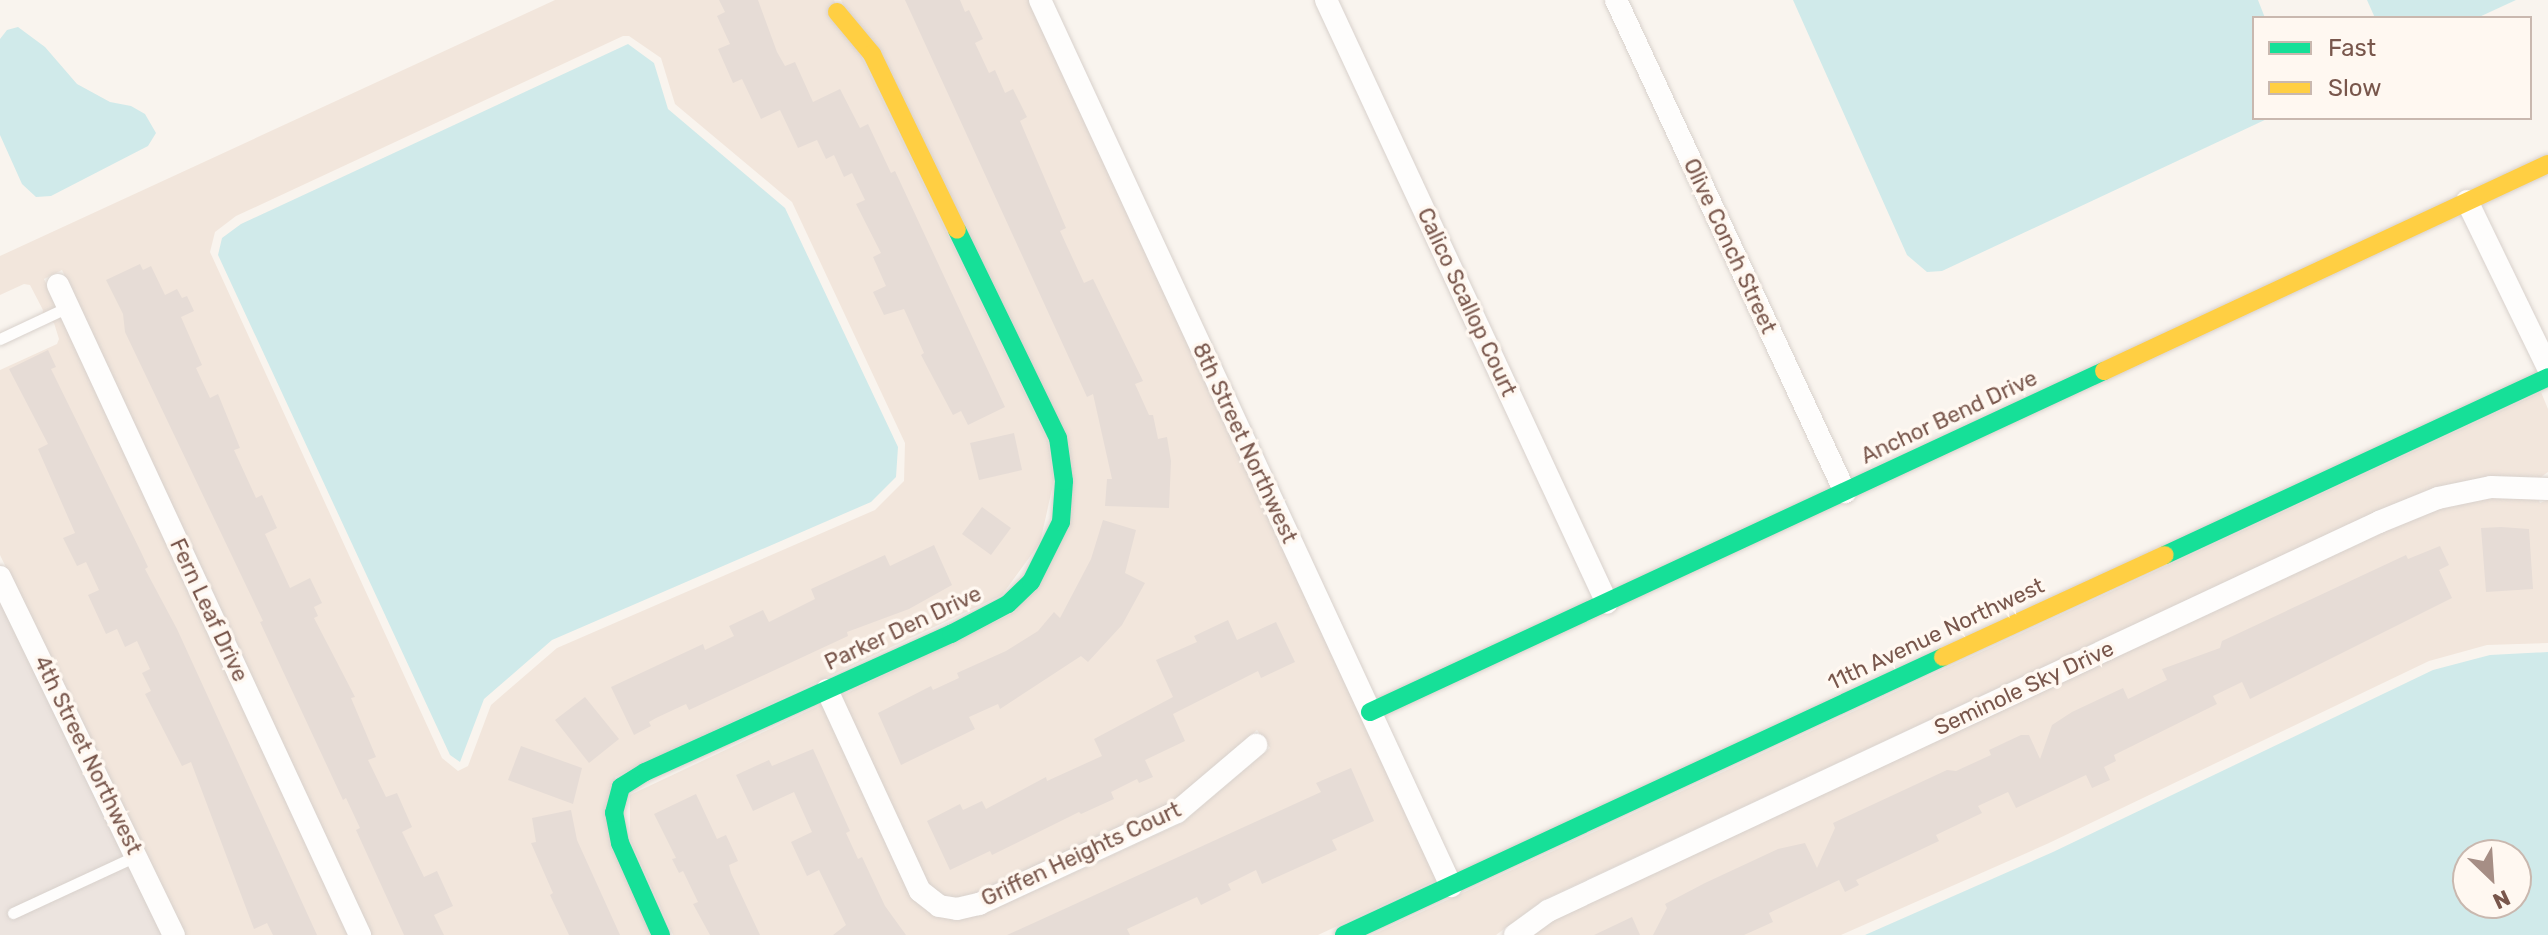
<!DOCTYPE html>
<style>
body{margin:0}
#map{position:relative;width:2548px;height:935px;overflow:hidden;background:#f9f4ee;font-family:Rubik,sans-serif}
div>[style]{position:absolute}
.residential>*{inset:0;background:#f2e6dc}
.industrial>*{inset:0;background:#ece4df}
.water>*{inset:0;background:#d0eaea}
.building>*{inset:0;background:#e6dcd6}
.roads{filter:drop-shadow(0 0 2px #d8d1cc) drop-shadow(0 0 2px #d8d1cc)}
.lane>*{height:11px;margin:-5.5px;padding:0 5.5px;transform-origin:5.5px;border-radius:5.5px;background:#fefdfc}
.street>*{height:22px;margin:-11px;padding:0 11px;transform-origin:11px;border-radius:11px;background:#fefdfc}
.fast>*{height:18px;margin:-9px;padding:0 9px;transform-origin:9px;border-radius:9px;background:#16e098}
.slow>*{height:18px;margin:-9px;padding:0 9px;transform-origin:9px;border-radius:9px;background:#ffcf43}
span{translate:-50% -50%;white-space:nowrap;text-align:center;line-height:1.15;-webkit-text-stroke:7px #fff8f1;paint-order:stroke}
.street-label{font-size:22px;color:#79574c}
.legend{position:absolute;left:2252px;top:16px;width:280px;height:104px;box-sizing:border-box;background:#fff8f1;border:2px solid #c9b8af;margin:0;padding:10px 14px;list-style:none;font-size:24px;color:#79574c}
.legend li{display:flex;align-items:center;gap:16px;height:40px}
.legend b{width:40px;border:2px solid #c9b8af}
.north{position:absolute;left:2452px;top:839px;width:80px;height:80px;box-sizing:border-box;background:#fff8f1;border:2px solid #c9b8af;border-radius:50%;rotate:155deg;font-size:22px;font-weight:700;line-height:32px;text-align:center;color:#79574c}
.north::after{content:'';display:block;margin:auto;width:28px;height:36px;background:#a68e85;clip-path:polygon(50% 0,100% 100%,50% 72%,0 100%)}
</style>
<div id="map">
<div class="residential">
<i style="clip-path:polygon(evenodd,555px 0,834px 0,1048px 441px,1054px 480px,1040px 543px,1002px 595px,615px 777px,651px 935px,371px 935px,62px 270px,44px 279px,349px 935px,185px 935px,0 555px,0 370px,57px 344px,59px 339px,54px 323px,42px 316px,43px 310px,30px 285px,24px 284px,0 295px,0 256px,555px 0,623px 36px,629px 36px,661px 58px,675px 104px,792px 202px,905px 443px,904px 481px,875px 510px,557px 648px,491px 705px,468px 766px,458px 771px,442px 758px,210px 252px,215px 232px,236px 216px,623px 36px)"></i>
<i style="clip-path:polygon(841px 0,1029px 0,1437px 880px,1318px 935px,673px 935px,630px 840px,630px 795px,823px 704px,938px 916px,956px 920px,984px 914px,1182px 823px,1270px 748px,1257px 730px,1171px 803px,975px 893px,956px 898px,943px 895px,928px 884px,841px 696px,1015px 612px,1074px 480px)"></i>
<i style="clip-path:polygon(2541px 392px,2548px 409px,2548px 472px,2541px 477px,2491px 476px,2435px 487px,2375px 512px,1543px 900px,1496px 935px,1372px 935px)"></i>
<i style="clip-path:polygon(2493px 498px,2538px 499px,2540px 503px,2548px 500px,2548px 643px,2487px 645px,2429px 661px,2049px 843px,1841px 935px,1534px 935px,1554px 920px,2384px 532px,2441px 508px)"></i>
</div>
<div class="industrial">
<i style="clip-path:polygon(0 599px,163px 935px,0 935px)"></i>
</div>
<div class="water">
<i style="clip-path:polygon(1793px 0,2258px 0,2265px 18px,2254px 18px,2254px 118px,2269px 118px,1942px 271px,1927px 272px,1907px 255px)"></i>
<i style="clip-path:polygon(2367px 0,2516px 0,2477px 18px,2375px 18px)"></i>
<i style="clip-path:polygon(18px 27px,45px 47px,77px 84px,110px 102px,131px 106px,145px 114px,156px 133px,148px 146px,51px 196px,36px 197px,22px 184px,0 135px,0 39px,7px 30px)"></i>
<i style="clip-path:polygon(628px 44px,654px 63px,668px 109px,785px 208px,898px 447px,896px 477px,871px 502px,552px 640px,484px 699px,460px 762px,450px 755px,218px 255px,222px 238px,241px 224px)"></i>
<i style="clip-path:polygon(evenodd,2548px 652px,2548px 935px,1865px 935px,2053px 852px,2433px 670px,2490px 655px,2548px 652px,2468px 855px,2516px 855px,2516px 903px,2468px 903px,2468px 855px)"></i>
</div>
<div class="building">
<i style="clip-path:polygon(719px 0,758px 0,777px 52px,785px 66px,795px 62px,813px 102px,840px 89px,860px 128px,868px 124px,891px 173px,895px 171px,1005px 407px,968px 425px,961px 411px,953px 415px,921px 355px,924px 353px,904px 309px,884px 315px,873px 292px,886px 286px,873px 257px,881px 253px,856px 204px,865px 200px,852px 173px,844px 177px,834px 155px,826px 159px,817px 140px,798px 148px,780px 110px,761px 119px,742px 79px,733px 83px,718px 49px,730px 44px,717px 16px,725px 12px)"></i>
<i style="clip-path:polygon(905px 0,960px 0,965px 12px,969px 10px,983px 39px,975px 43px,989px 73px,995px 70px,1005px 93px,1013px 89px,1027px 117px,1020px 121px,1066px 228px,1060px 231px,1084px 283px,1093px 279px,1143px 381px,1135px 384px,1149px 415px,1153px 415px,1158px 439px,1167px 437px,1171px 461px,1169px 508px,1105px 506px,1107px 479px,1112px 479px,1093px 394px,1087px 397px)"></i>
<i style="clip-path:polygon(140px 264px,143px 270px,151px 266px,165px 295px,177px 289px,182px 298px,187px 296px,194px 311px,181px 317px,202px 365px,196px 368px,210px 398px,218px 394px,240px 448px,234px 450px,256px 498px,262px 495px,277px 528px,265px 534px,290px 588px,310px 578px,322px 603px,314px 607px,318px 616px,314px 618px,355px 697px,351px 698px,376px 757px,368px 760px,386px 797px,397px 793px,412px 827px,402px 832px,424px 877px,437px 871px,453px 906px,434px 915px,444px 935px,404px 935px,356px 830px,360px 828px,346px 798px,343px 800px,260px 622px,263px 621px,125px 332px,123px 314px,106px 280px)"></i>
<i style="clip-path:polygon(48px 350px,56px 367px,51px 369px,140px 550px,148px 567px,145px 569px,177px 629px,317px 935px,273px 935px,267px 923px,254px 929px,191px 762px,182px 766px,145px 694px,151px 691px,142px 673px,150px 669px,137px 641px,125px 647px,117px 629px,106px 634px,88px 595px,99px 590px,86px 562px,77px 566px,63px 538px,75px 533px,38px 449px,48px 444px,9px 369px)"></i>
<i style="clip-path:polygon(1014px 433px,1022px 470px,979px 480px,970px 443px)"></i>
<i style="clip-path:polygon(982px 507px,1011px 528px,991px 555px,962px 534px)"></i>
<i style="clip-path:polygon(1103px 520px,1136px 530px,1125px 573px,1145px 583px,1122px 625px,1088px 662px,1081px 656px,1000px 709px,998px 704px,969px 717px,975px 729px,901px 765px,878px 713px,931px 686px,933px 690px,959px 678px,957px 673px,1006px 651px,1038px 631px,1054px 612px,1060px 618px,1091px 559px)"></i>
<i style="clip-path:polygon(2501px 527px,2529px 529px,2533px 589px,2486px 592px,2481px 528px)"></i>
<i style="clip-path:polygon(934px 545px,952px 585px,909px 609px,847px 632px,848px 636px,689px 710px,686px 704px,656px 718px,649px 722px,651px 726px,634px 735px,611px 687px,703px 644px,705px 650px,734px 636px,729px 626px,763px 610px,769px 622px,815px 599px,811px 589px,885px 555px,890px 566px)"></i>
<i style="clip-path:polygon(2440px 546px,2449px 565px,2439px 570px,2452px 598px,2250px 699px,2242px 682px,2213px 696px,2217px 704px,2114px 755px,2116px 761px,2104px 767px,2110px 780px,2092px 788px,2086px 775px,2016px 808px,2008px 792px,1978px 806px,1982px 813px,1936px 835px,1939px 841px,1856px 880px,1859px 885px,1845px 892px,1839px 880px,1769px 913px,1773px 922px,1744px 935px,1653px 935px,1667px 908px,1665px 904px,1705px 883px,1778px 849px,1805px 843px,1817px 868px,1835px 828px,1833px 823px,1947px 770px,1956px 771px,1991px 755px,1989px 750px,2021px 735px,2029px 735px,2040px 759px,2052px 725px,2072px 712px,2123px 688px,2128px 699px,2167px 680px,2162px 669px,2220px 648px,2222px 641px,2406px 555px,2408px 559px)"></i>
<i style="clip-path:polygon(1228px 620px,1237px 640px,1276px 622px,1295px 662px,1261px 678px,1258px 671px,1173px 714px,1185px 741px,1145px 760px,1153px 777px,1139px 783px,1137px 779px,1111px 792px,1114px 799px,1081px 814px,1079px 812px,992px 855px,990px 851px,950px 870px,927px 821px,960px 804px,963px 810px,982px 801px,986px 809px,1046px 777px,1047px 781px,1102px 756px,1094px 739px,1173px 697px,1156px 660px,1197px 642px,1194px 636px)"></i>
<i style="clip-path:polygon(585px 697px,619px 739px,589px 763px,555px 720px)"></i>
<i style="clip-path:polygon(521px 746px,582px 768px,573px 804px,508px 780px)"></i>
<i style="clip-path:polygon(813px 749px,850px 831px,846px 833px,858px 859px,862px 857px,885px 906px,906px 935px,833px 935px,846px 925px,819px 870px,807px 876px,791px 842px,812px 832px,794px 792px,753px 811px,736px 775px,769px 760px,772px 766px)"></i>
<i style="clip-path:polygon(1351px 768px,1374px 821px,1332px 840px,1337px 850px,1262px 884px,1256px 870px,1228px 884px,1231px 890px,1201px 905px,1197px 897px,1127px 929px,1130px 935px,1007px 935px,1321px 792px,1316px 783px)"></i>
<i style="clip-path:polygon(696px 794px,717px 839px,726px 835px,738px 861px,729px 865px,731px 873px,760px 935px,710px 935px,693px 904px,698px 902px,683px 871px,679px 873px,672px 859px,676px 858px,654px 814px)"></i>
<i style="clip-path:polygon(571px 810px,577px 840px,620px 935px,569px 935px,550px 895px,553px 893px,531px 843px,536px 842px,532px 818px)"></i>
<i style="clip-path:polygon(1632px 917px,1640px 935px,1594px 935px)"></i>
</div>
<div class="roads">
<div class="lane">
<i style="left:0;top:339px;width:75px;rotate:-25.2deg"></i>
<i style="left:13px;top:913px;width:136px;rotate:-24.9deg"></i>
</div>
<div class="street">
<i style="left:1040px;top:0;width:977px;rotate:65.11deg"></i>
<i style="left:1326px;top:0;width:665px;rotate:65.01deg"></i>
<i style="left:1616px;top:0;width:543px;rotate:65.04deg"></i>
<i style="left:2467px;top:201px;width:186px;rotate:64.1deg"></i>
<i style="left:58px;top:285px;width:717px;rotate:65.08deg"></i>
<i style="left:0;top:577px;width:398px;rotate:64.1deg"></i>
<i style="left:827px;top:690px;width:221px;rotate:65.2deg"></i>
<i style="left:920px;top:891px;width:24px;rotate:38deg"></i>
<i style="left:939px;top:906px;width:18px;rotate:9deg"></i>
<i style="left:957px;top:909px;width:23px;rotate:-13deg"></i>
<i style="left:979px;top:904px;width:218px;rotate:-24.9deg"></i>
<i style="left:1177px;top:812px;width:104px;rotate:-40.3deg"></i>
<i style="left:1515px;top:935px;width:41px;rotate:-36deg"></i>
<i style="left:1548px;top:911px;width:918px;rotate:-25.08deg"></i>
<i style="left:2379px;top:522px;width:64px;rotate:-22.1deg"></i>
<i style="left:2438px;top:498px;width:54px;rotate:-11.7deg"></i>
<i style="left:2491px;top:487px;width:57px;rotate:2deg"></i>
</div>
<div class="fast">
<i style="left:2165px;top:555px;width:422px;rotate:-24.9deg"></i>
<i style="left:1370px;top:712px;width:809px;rotate:-24.92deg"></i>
<i style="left:661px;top:935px;width:101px;rotate:-114deg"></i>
<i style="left:620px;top:843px;width:31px;rotate:-101deg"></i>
<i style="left:614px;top:813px;width:27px;rotate:-75deg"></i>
<i style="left:621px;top:787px;width:28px;rotate:-32deg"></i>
<i style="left:645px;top:772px;width:336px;rotate:-24.3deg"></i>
<i style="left:951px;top:634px;width:64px;rotate:-27.8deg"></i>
<i style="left:1008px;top:604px;width:32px;rotate:-44deg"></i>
<i style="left:1031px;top:582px;width:67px;rotate:-63.4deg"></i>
<i style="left:1061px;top:522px;width:41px;rotate:-85.8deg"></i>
<i style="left:1064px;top:481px;width:43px;rotate:-97.9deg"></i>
<i style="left:1058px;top:438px;width:231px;rotate:-115.9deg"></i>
<i style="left:1344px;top:935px;width:660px;rotate:-24.9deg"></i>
</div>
<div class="slow">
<i style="left:837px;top:12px;width:55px;rotate:50.2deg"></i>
<i style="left:872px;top:54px;width:195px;rotate:64.2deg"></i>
<i style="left:2104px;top:371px;width:490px;rotate:-25deg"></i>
<i style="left:1943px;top:657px;width:244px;rotate:-24.7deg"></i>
</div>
</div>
<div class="street-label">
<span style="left:1730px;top:246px;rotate:65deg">Olive Conch Street</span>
<span style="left:1467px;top:302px;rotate:65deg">Calico Scallop Court</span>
<span style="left:1949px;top:417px;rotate:-25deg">Anchor Bend Drive</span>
<span style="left:1245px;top:443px;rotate:65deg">8th Street Northwest</span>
<span style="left:209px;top:610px;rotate:65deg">Fern Leaf Drive</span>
<span style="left:903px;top:628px;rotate:-25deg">Parker Den Drive</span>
<span style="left:1936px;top:634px;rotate:-25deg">11th Avenue Northwest</span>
<span style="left:2024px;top:688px;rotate:-25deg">Seminole Sky Drive</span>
<span style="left:88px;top:755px;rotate:64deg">4th Street Northwest</span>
<span style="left:1081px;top:854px;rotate:-25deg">Griffen Heights Court</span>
</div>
<ul class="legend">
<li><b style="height:10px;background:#16e098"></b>Fast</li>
<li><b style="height:10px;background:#ffcf43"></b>Slow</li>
</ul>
<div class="north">N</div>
</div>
